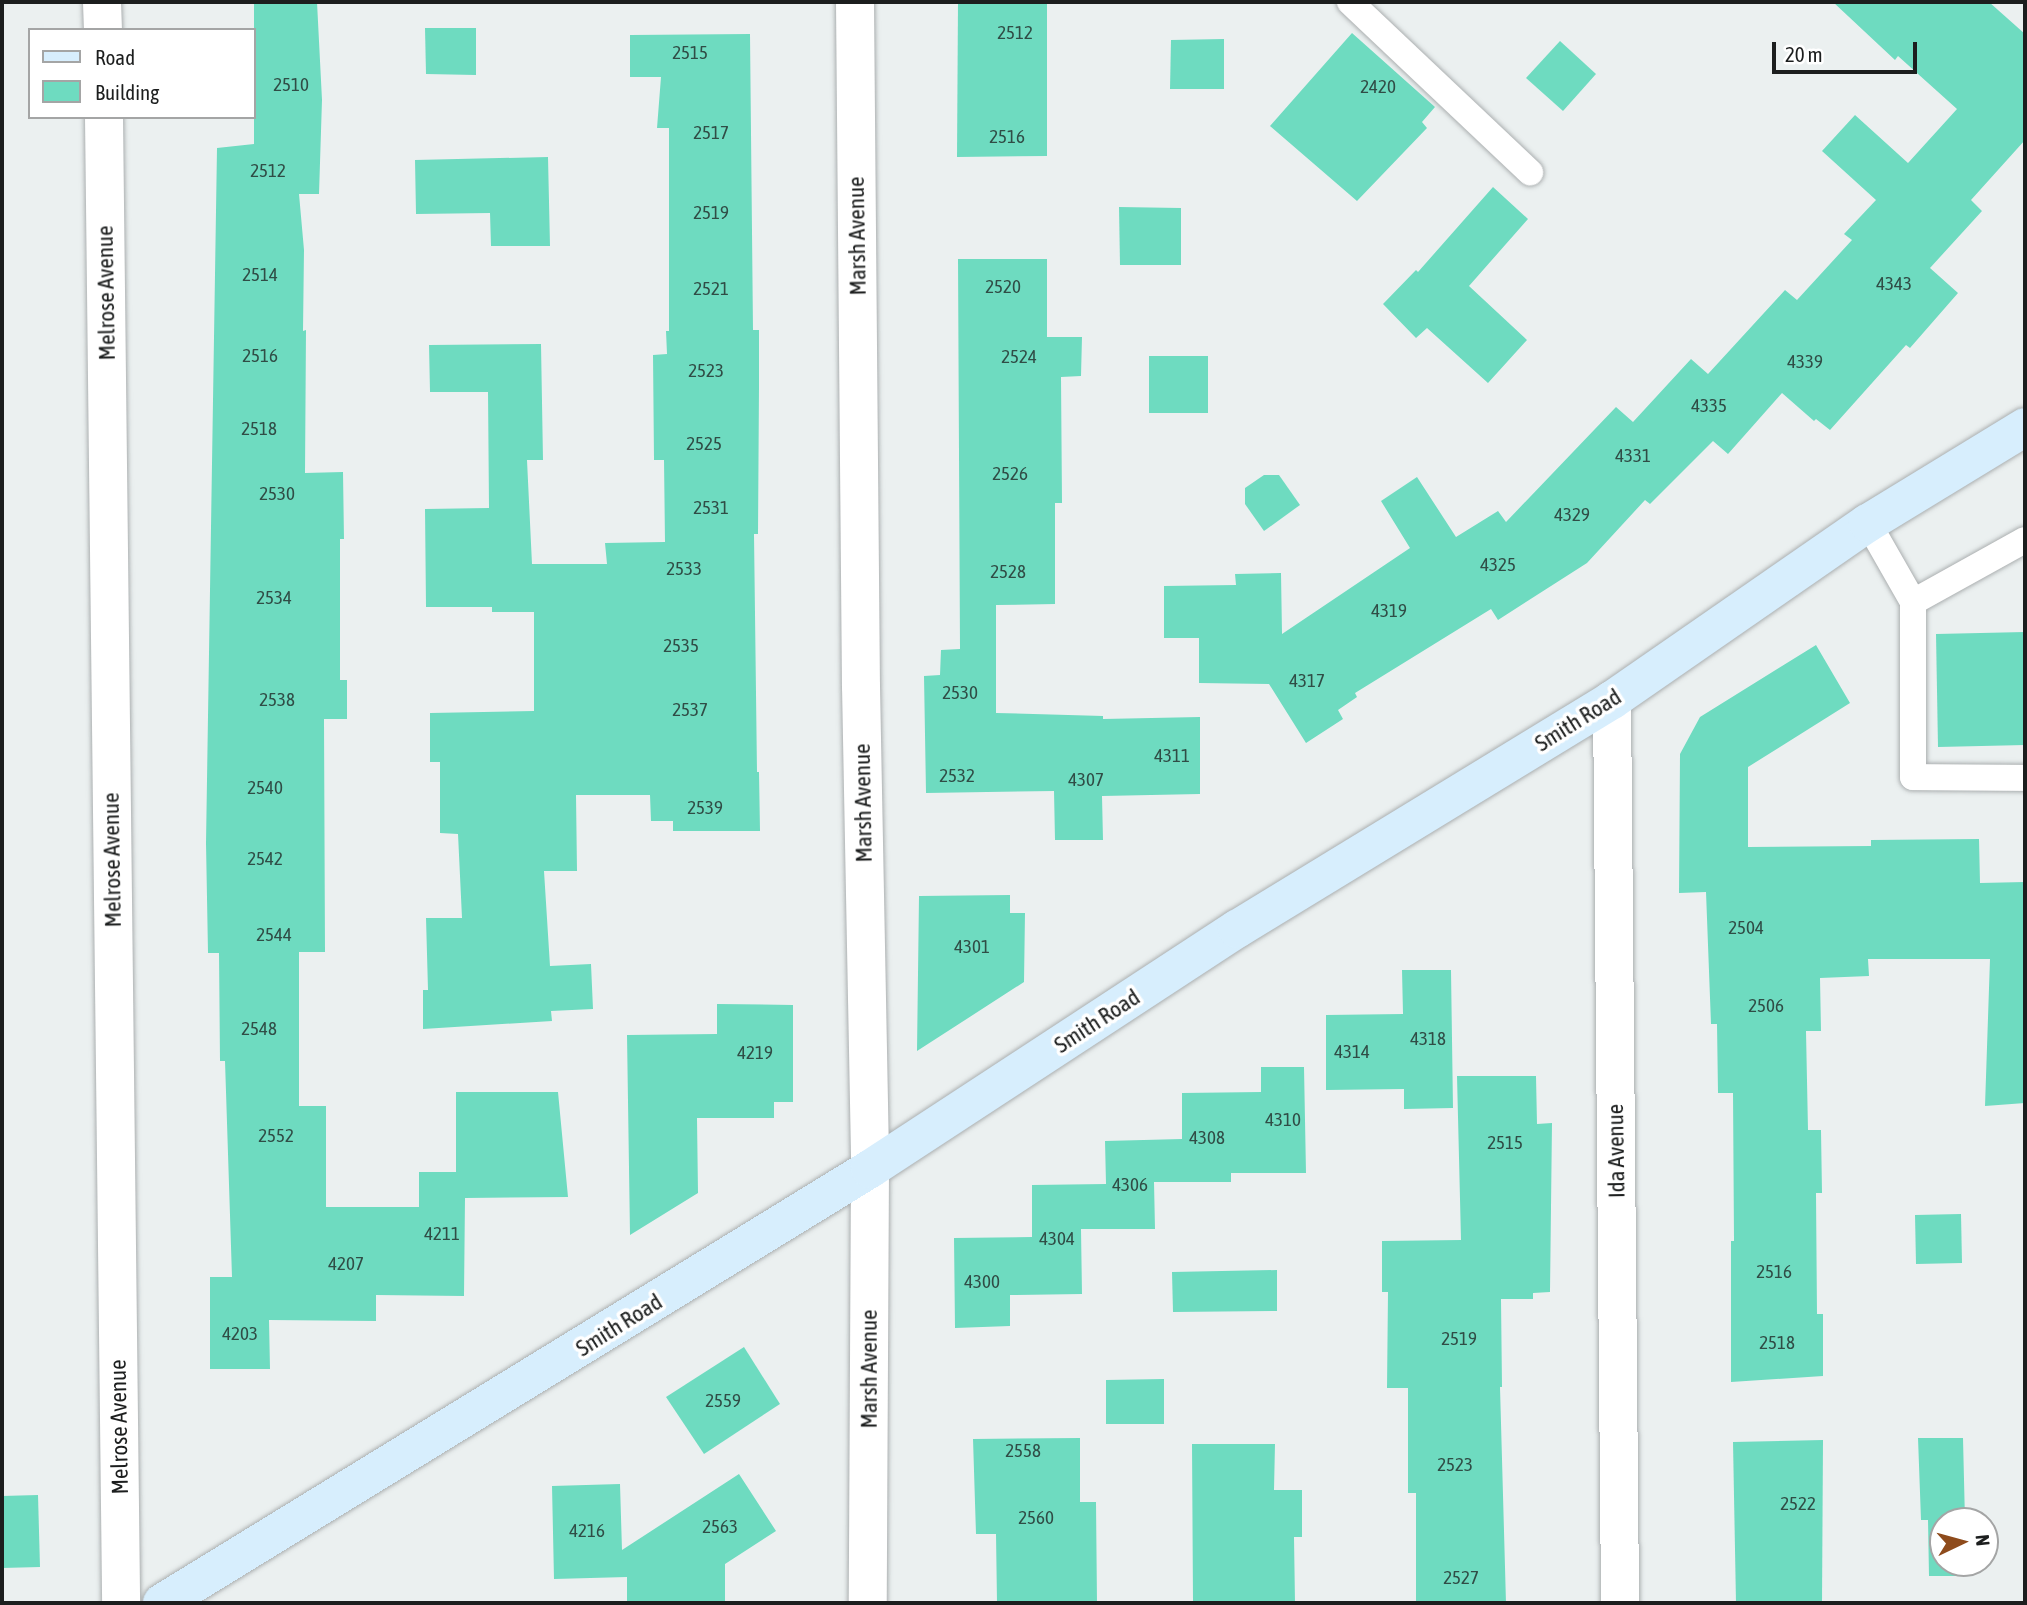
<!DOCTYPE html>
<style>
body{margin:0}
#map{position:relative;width:2027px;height:1605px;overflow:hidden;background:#ebf0f0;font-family:"Asap Condensed",sans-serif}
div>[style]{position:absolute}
.building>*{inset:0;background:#6edbc0}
.roads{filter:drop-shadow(0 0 2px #abafb0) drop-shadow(0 0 2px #abafb0)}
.service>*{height:26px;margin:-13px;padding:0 13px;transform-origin:13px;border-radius:13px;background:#fff}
.minor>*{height:38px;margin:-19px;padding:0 19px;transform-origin:19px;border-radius:19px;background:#fff}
.secondary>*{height:38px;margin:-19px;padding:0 19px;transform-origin:19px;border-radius:19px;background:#d7eefd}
span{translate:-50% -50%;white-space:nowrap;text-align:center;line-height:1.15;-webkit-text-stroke:7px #fff;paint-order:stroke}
.number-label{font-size:19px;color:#304d46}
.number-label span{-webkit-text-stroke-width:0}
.street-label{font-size:23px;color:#1c1e1e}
.frame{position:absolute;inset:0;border:4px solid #1c1e1e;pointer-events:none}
.legend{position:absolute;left:28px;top:28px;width:228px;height:91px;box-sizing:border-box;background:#fff;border:2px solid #a4a5a5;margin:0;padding:9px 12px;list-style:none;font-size:21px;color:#1c1e1e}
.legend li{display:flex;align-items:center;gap:14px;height:35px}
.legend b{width:35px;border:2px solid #a4a5a5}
.north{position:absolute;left:1929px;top:1507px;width:70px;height:70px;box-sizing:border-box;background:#fff;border:2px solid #a4a5a5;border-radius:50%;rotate:85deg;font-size:19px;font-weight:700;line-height:28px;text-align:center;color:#1c1e1e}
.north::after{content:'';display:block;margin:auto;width:24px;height:32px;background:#8e4b1c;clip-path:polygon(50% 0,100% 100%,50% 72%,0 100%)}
.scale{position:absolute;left:1772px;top:42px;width:145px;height:32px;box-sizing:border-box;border:4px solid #1c1e1e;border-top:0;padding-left:9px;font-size:21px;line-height:24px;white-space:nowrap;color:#1c1e1e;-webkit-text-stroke:5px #fff;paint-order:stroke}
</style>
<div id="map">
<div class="building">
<i style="clip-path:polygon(254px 2px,317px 2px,322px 100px,319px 194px,299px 194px,304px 250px,303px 331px,306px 330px,305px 473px,343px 472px,344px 539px,340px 539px,340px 680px,347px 680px,347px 719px,324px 719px,325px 952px,299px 952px,299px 1106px,326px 1106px,326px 1207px,419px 1207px,419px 1172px,456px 1172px,456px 1092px,558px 1092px,568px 1197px,465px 1198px,464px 1296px,376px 1295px,376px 1321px,269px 1320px,270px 1369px,210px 1369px,210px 1277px,232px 1277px,225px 1061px,220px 1061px,219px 953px,208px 953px,206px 843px,217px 148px,254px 144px)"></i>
<i style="clip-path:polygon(958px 2px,1047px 2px,1047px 156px,957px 157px)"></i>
<i style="clip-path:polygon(1833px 2px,1989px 2px,2025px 34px,2025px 140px,1971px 200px,1982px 211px,1930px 268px,1958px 293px,1910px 348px,1906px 345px,1830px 430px,1816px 419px,1814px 421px,1782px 393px,1728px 454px,1713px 441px,1650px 504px,1645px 500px,1587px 563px,1498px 620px,1491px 609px,1355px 693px,1357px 697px,1338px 710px,1343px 719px,1306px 743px,1269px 684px,1199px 683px,1199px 638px,1164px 638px,1164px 586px,1236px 585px,1235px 574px,1281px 573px,1282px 634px,1410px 548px,1381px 501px,1417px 477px,1456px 537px,1498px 511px,1506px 522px,1616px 407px,1633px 422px,1691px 359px,1708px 374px,1785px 290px,1797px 300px,1852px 240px,1844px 234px,1876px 200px,1822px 151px,1855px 115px,1908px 163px,1957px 109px,1898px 56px,1895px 60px)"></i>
<i style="clip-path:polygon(425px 28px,476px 28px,476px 75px,426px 74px)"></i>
<i style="clip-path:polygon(1352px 33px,1435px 107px,1422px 122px,1427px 128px,1357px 201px,1270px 126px)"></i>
<i style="clip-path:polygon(750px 34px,753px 330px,759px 330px,759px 386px,758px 534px,754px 534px,757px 772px,759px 772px,760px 831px,673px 831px,673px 821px,651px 821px,650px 795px,576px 795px,577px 871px,544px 871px,550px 966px,591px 964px,593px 1009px,551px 1011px,552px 1021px,423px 1029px,423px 990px,428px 990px,426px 918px,462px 918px,458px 834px,440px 833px,440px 762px,430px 762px,430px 713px,534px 711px,534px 612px,492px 612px,492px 607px,426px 607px,425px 509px,489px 508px,488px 392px,430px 392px,429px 345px,541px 344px,543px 460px,527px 460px,532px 564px,607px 564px,605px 543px,665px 542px,664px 460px,654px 460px,653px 355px,667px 354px,666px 331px,669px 331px,669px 128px,657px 128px,661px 77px,630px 77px,630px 35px)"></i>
<i style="clip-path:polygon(1224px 39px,1224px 89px,1170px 89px,1171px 40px)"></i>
<i style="clip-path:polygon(1560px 41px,1596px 74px,1563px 111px,1526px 78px)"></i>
<i style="clip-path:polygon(548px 157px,550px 246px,491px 246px,490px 213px,416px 214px,415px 160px)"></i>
<i style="clip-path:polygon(1493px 187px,1528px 219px,1469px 286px,1527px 340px,1488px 383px,1427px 328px,1416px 338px,1383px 304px,1416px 270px,1418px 272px)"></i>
<i style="clip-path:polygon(1119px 207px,1181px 208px,1181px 265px,1120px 265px)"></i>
<i style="clip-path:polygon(958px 259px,1047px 259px,1047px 337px,1082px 337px,1081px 376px,1061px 377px,1062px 503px,1055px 503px,1055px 604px,996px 605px,996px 713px,1103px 716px,1103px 719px,1200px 717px,1200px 794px,1102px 796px,1103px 840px,1055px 840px,1054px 791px,926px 793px,924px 676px,940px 675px,941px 650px,960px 649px)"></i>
<i style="clip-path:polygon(1149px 356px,1208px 356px,1208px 413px,1149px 413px)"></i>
<i style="clip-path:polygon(1264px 475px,1279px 475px,1300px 505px,1264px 531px,1245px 504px,1245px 488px)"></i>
<i style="clip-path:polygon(2025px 632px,2025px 745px,1938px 747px,1936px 634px)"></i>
<i style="clip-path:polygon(1816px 645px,1850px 703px,1748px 767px,1748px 847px,1871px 846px,1871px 840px,1979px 839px,1980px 883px,2025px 882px,2025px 1103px,1985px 1106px,1990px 959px,1868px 959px,1869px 976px,1820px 978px,1821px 1031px,1806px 1031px,1808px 1130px,1821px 1130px,1822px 1193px,1816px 1193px,1817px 1314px,1823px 1314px,1823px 1376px,1731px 1382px,1731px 1241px,1734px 1241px,1733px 1093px,1718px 1093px,1717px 1024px,1711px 1024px,1706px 892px,1679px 893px,1680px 754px,1700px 717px)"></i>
<i style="clip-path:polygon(1010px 895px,1010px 913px,1025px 913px,1024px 982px,917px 1051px,919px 896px)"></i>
<i style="clip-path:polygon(1402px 970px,1451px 970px,1453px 1108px,1404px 1109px,1404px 1089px,1326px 1090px,1326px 1015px,1403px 1014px)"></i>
<i style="clip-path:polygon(717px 1004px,793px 1005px,793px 1102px,774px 1102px,774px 1118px,697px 1118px,698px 1193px,630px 1235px,627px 1035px,717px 1034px)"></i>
<i style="clip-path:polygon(1261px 1067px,1304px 1067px,1306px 1173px,1231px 1173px,1231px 1182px,1154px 1182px,1155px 1229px,1081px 1229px,1082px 1294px,1010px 1295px,1010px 1326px,955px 1328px,954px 1238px,1032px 1237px,1032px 1185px,1106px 1184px,1105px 1141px,1182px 1139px,1182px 1093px,1261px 1092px)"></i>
<i style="clip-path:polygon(1457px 1076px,1536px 1076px,1537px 1124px,1552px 1123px,1550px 1292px,1533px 1293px,1533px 1299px,1501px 1299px,1502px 1387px,1500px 1387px,1506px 1603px,1416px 1603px,1416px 1493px,1408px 1493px,1408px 1388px,1387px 1388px,1388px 1292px,1382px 1292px,1382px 1241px,1461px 1240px)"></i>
<i style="clip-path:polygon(1961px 1214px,1962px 1263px,1916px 1264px,1915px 1215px)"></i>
<i style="clip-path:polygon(1277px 1270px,1277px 1311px,1173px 1312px,1172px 1272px)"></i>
<i style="clip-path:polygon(744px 1347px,780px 1404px,704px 1454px,666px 1397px)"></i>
<i style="clip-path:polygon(1164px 1379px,1164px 1424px,1106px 1424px,1106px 1380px)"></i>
<i style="clip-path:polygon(1080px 1438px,1080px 1502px,1096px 1502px,1097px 1603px,997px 1603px,996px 1534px,976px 1534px,973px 1439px)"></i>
<i style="clip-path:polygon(1918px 1438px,1963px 1438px,1965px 1521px,1943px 1521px,1943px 1563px,1965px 1563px,1966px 1576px,1929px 1576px,1928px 1520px,1921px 1520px)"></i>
<i style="clip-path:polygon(1823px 1440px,1822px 1603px,1736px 1603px,1733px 1442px)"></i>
<i style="clip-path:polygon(1192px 1444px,1275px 1444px,1274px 1490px,1302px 1490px,1302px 1537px,1294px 1537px,1295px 1603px,1193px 1603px)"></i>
<i style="clip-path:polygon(739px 1474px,776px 1531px,725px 1564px,725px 1603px,627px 1603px,627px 1577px,554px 1579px,552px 1486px,620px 1484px,622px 1550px)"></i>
<i style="clip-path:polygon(38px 1495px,40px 1567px,2px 1568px,2px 1496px)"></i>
</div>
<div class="roads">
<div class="service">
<i style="left:1350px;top:2px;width:248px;rotate:43.4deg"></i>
<i style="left:1868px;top:523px;width:91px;rotate:60.3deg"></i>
<i style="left:1913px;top:602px;width:128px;rotate:-29deg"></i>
<i style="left:1913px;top:602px;width:175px;rotate:90deg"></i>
<i style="left:1913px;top:777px;width:112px;rotate:0.5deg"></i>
</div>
<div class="minor">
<i style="left:102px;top:2px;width:28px;rotate:88deg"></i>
<i style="left:855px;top:2px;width:684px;rotate:89.5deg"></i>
<i style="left:861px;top:686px;width:483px;rotate:88.9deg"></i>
<i style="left:870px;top:1169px;width:434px;rotate:90.3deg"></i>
<i style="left:104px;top:117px;width:1486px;rotate:89.34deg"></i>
<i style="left:1612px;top:700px;width:903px;rotate:89.49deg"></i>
</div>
<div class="secondary">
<i style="left:162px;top:1603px;width:830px;rotate:-31.51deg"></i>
<i style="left:870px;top:1169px;width:439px;rotate:-33.2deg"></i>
<i style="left:1237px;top:929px;width:439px;rotate:-31.4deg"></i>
<i style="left:1612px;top:700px;width:311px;rotate:-34.7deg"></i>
<i style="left:1868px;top:523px;width:184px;rotate:-31.4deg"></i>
</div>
</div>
<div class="number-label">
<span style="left:1015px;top:33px">2512</span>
<span style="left:690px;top:53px">2515</span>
<span style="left:291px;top:85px">2510</span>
<span style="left:1378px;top:87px">2420</span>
<span style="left:711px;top:133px">2517</span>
<span style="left:1007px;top:137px">2516</span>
<span style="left:268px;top:171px">2512</span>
<span style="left:711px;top:213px">2519</span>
<span style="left:260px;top:275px">2514</span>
<span style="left:1894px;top:284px">4343</span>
<span style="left:1003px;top:287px">2520</span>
<span style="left:711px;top:289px">2521</span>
<span style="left:260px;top:356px">2516</span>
<span style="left:1019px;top:357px">2524</span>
<span style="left:1805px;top:362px">4339</span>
<span style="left:706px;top:371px">2523</span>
<span style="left:1709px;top:406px">4335</span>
<span style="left:259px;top:429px">2518</span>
<span style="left:704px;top:444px">2525</span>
<span style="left:1633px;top:456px">4331</span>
<span style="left:1010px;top:474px">2526</span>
<span style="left:277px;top:494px">2530</span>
<span style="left:711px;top:508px">2531</span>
<span style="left:1572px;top:515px">4329</span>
<span style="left:1498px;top:565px">4325</span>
<span style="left:684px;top:569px">2533</span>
<span style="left:1008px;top:572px">2528</span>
<span style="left:274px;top:598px">2534</span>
<span style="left:1389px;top:611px">4319</span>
<span style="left:681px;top:646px">2535</span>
<span style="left:1307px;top:681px">4317</span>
<span style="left:960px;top:693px">2530</span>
<span style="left:277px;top:700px">2538</span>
<span style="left:690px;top:710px">2537</span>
<span style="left:1172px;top:756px">4311</span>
<span style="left:957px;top:776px">2532</span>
<span style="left:1086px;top:780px">4307</span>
<span style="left:265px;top:788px">2540</span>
<span style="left:705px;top:808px">2539</span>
<span style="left:265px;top:859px">2542</span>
<span style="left:1746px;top:928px">2504</span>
<span style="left:274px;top:935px">2544</span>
<span style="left:972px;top:947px">4301</span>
<span style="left:1766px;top:1006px">2506</span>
<span style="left:259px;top:1029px">2548</span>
<span style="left:1428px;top:1039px">4318</span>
<span style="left:1352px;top:1052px">4314</span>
<span style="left:755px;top:1053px">4219</span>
<span style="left:1283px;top:1120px">4310</span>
<span style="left:276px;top:1136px">2552</span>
<span style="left:1207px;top:1138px">4308</span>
<span style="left:1505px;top:1143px">2515</span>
<span style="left:1130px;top:1185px">4306</span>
<span style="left:442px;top:1234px">4211</span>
<span style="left:1057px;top:1239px">4304</span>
<span style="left:346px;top:1264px">4207</span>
<span style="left:1774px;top:1272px">2516</span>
<span style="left:982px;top:1282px">4300</span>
<span style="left:240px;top:1334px">4203</span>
<span style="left:1459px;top:1339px">2519</span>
<span style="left:1777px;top:1343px">2518</span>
<span style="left:723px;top:1401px">2559</span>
<span style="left:1023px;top:1451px">2558</span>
<span style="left:1455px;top:1465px">2523</span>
<span style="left:1798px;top:1504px">2522</span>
<span style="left:1036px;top:1518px">2560</span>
<span style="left:720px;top:1527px">2563</span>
<span style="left:587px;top:1531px">4216</span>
<span style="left:1461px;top:1578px">2527</span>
</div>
<div class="street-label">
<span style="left:857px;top:236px;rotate:-91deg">Marsh Avenue</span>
<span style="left:106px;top:293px;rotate:-91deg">Melrose Avenue</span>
<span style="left:1578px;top:720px;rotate:-32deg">Smith Road</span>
<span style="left:863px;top:803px;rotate:-91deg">Marsh Avenue</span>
<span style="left:112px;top:860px;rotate:-91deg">Melrose Avenue</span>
<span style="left:1097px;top:1021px;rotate:-33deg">Smith Road</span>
<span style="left:1616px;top:1151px;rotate:-91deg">Ida Avenue</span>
<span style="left:619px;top:1325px;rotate:-32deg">Smith Road</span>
<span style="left:869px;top:1369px;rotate:-90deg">Marsh Avenue</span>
<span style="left:119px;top:1427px;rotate:-91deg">Melrose Avenue</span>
</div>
<div class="frame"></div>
<ul class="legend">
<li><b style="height:9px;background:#d7eefd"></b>Road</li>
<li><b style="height:19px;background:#6edbc0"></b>Building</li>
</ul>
<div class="north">N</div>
<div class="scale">20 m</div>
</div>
